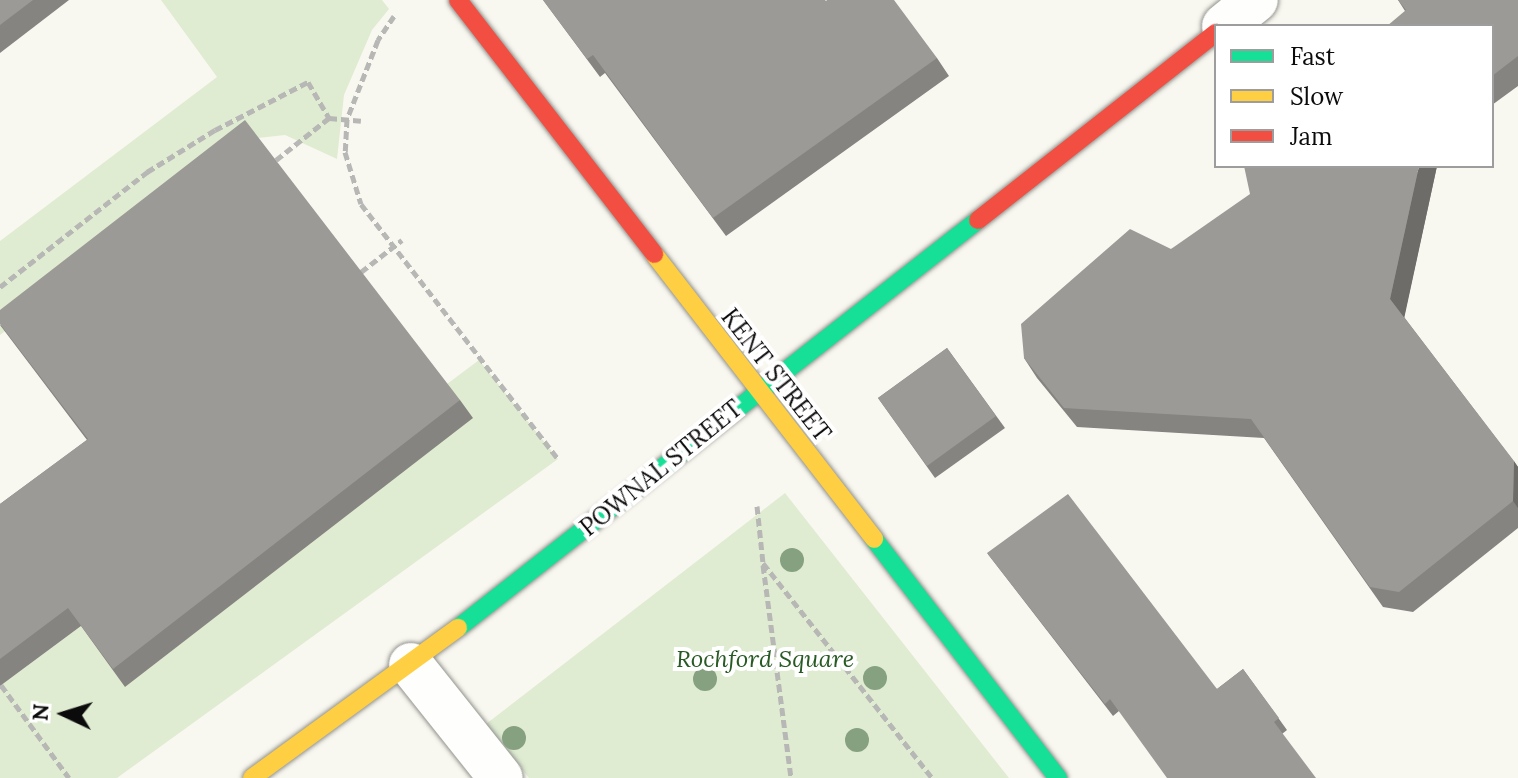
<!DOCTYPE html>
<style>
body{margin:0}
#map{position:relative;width:1518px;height:778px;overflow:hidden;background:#f9f8f0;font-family:Lora,serif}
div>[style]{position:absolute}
.green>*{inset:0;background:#dfecd2}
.path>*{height:5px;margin-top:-2.5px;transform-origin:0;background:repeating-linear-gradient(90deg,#b7b7b5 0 8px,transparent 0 12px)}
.roads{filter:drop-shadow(0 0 2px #92928e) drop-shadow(0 0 2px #92928e)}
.street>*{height:44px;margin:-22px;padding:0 22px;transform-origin:22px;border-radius:22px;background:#fefefd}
.fast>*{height:18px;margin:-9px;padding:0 9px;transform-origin:9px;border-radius:9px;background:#16e098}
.slow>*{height:18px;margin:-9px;padding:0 9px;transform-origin:9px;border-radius:9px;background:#ffcf43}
.jam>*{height:18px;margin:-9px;padding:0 9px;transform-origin:9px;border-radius:9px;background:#f24e42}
.trees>*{width:24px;height:24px;margin:-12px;border-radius:50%;background:#86a180}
.wall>*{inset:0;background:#868481}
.shaded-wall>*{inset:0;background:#6d6c69}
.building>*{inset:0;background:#9c9a96}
span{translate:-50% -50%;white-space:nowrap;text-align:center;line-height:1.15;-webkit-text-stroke:8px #fff;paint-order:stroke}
.street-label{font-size:24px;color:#0b0b0b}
.park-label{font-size:24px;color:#285a24;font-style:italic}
.legend{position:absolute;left:1214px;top:24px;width:280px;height:144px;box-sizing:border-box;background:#fff;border:2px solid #9d9d9d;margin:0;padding:10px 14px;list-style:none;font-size:24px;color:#0b0b0b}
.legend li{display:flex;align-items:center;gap:16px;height:40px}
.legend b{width:40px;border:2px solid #9d9d9d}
.north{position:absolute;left:24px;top:674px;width:80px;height:80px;-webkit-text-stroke:6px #fff;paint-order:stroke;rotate:274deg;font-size:22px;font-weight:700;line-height:32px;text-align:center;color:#0b0b0b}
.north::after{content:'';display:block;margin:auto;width:28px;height:36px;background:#0b0b0b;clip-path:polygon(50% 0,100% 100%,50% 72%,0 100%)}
</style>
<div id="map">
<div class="green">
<i style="clip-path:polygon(161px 0,382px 0,389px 9px,372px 30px,344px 95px,337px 159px,285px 135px,258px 138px,0 335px,0 241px,217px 77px)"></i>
<i style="clip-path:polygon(479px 360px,558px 459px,117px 778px,0 778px,0 686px,81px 626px,126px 686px,472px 418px,447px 384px)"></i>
<i style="clip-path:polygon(785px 493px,1009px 778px,529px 778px,486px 724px)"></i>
</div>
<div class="path">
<i style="left:394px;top:16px;width:29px;rotate:124deg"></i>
<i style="left:378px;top:40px;width:85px;rotate:111.4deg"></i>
<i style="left:347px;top:119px;width:33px;rotate:93deg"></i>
<i style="left:345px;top:152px;width:54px;rotate:72.9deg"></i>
<i style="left:361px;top:204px;width:322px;rotate:52.3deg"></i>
<i style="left:276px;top:160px;width:68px;rotate:-38.4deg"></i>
<i style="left:361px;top:272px;width:52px;rotate:-38deg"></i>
<i style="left:0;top:287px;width:187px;rotate:-38deg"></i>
<i style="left:147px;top:172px;width:80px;rotate:-31.7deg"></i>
<i style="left:215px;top:130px;width:105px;rotate:-27.3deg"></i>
<i style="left:308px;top:82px;width:42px;rotate:59.7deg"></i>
<i style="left:329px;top:118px;width:32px;rotate:5deg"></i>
<i style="left:757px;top:506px;width:57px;rotate:84deg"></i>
<i style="left:763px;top:563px;width:273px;rotate:51.8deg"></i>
<i style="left:763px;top:565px;width:215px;rotate:82.5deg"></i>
<i style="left:1px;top:685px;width:115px;rotate:53.8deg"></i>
</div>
<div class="roads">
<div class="street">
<i style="left:1224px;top:26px;width:41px;rotate:-39.1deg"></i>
<i style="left:411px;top:665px;width:144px;rotate:51.5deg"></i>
</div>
<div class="fast">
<i style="left:874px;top:539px;width:302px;rotate:52.4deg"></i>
<i style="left:458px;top:628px;width:661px;rotate:-38.12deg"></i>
</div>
<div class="slow">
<i style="left:654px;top:254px;width:360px;rotate:52.3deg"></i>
<i style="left:252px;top:778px;width:255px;rotate:-36.1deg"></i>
</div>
<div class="jam">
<i style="left:458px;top:0;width:321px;rotate:52.3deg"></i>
<i style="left:978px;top:220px;width:303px;rotate:-38.2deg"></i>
</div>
</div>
<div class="trees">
<i style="left:792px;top:560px"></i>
<i style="left:875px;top:678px"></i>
<i style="left:705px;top:679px"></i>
<i style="left:514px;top:738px"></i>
<i style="left:857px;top:740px"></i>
</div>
<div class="wall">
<i style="clip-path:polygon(0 0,69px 0,0 53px)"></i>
<i style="clip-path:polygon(543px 0,937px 58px,949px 76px,726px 236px,605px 73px,600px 77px)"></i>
<i style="clip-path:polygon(1398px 0,1518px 0,1518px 86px,1492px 105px,1492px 26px,1405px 11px)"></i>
<i style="clip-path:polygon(1437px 166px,1404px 317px,1518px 467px,1518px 528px,1413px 612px,1383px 607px,1264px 438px,1077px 427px,1037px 378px,1024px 358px,1171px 249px)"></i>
<i style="clip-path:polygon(0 325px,460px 400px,473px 418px,125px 687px,81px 626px,0 686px,0 504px,87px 440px)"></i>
<i style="clip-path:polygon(947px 348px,1005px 428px,935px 478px,878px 398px)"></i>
<i style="clip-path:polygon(987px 553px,1217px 689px,1243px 669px,1287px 730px,1282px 734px,1119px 711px,1113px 716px)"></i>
</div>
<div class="shaded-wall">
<i style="clip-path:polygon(1419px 166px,1437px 166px,1404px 319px,1390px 299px)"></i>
<i style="clip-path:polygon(1514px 461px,1518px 467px,1518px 508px,1513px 501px)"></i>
</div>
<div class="building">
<i style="clip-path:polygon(0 0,33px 0,0 25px)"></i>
<i style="clip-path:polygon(543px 0,825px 0,826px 1px,827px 0,894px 0,937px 58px,713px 218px,593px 55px,587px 59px)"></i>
<i style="clip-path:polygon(1398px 0,1518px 0,1518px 56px,1492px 76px,1492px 26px,1387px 26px,1406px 10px)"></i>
<i style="clip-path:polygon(245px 120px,460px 400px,113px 669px,68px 608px,0 659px,0 504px,88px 439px,0 324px,0 310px)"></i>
<i style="clip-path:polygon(1244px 166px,1419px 166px,1390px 299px,1514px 461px,1513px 501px,1399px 592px,1370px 587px,1251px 419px,1064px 408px,1024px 358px,1021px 324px,1130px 229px,1171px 249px,1250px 194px)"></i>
<i style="clip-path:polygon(947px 348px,996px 416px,927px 466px,878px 398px)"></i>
<i style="clip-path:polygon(1068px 494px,1217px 689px,1243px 669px,1279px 718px,1274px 722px,1316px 778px,1167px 778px,1110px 699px,1105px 704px,987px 553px)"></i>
</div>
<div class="street-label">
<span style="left:776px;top:375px;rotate:52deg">KENT STREET</span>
<span style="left:661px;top:468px;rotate:-39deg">POWNAL STREET</span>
</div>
<div class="park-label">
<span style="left:765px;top:659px">Rochford Square</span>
</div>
<ul class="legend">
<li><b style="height:10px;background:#16e098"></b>Fast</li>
<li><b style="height:10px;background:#ffcf43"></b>Slow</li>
<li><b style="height:10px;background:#f24e42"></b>Jam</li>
</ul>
<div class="north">N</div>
</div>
